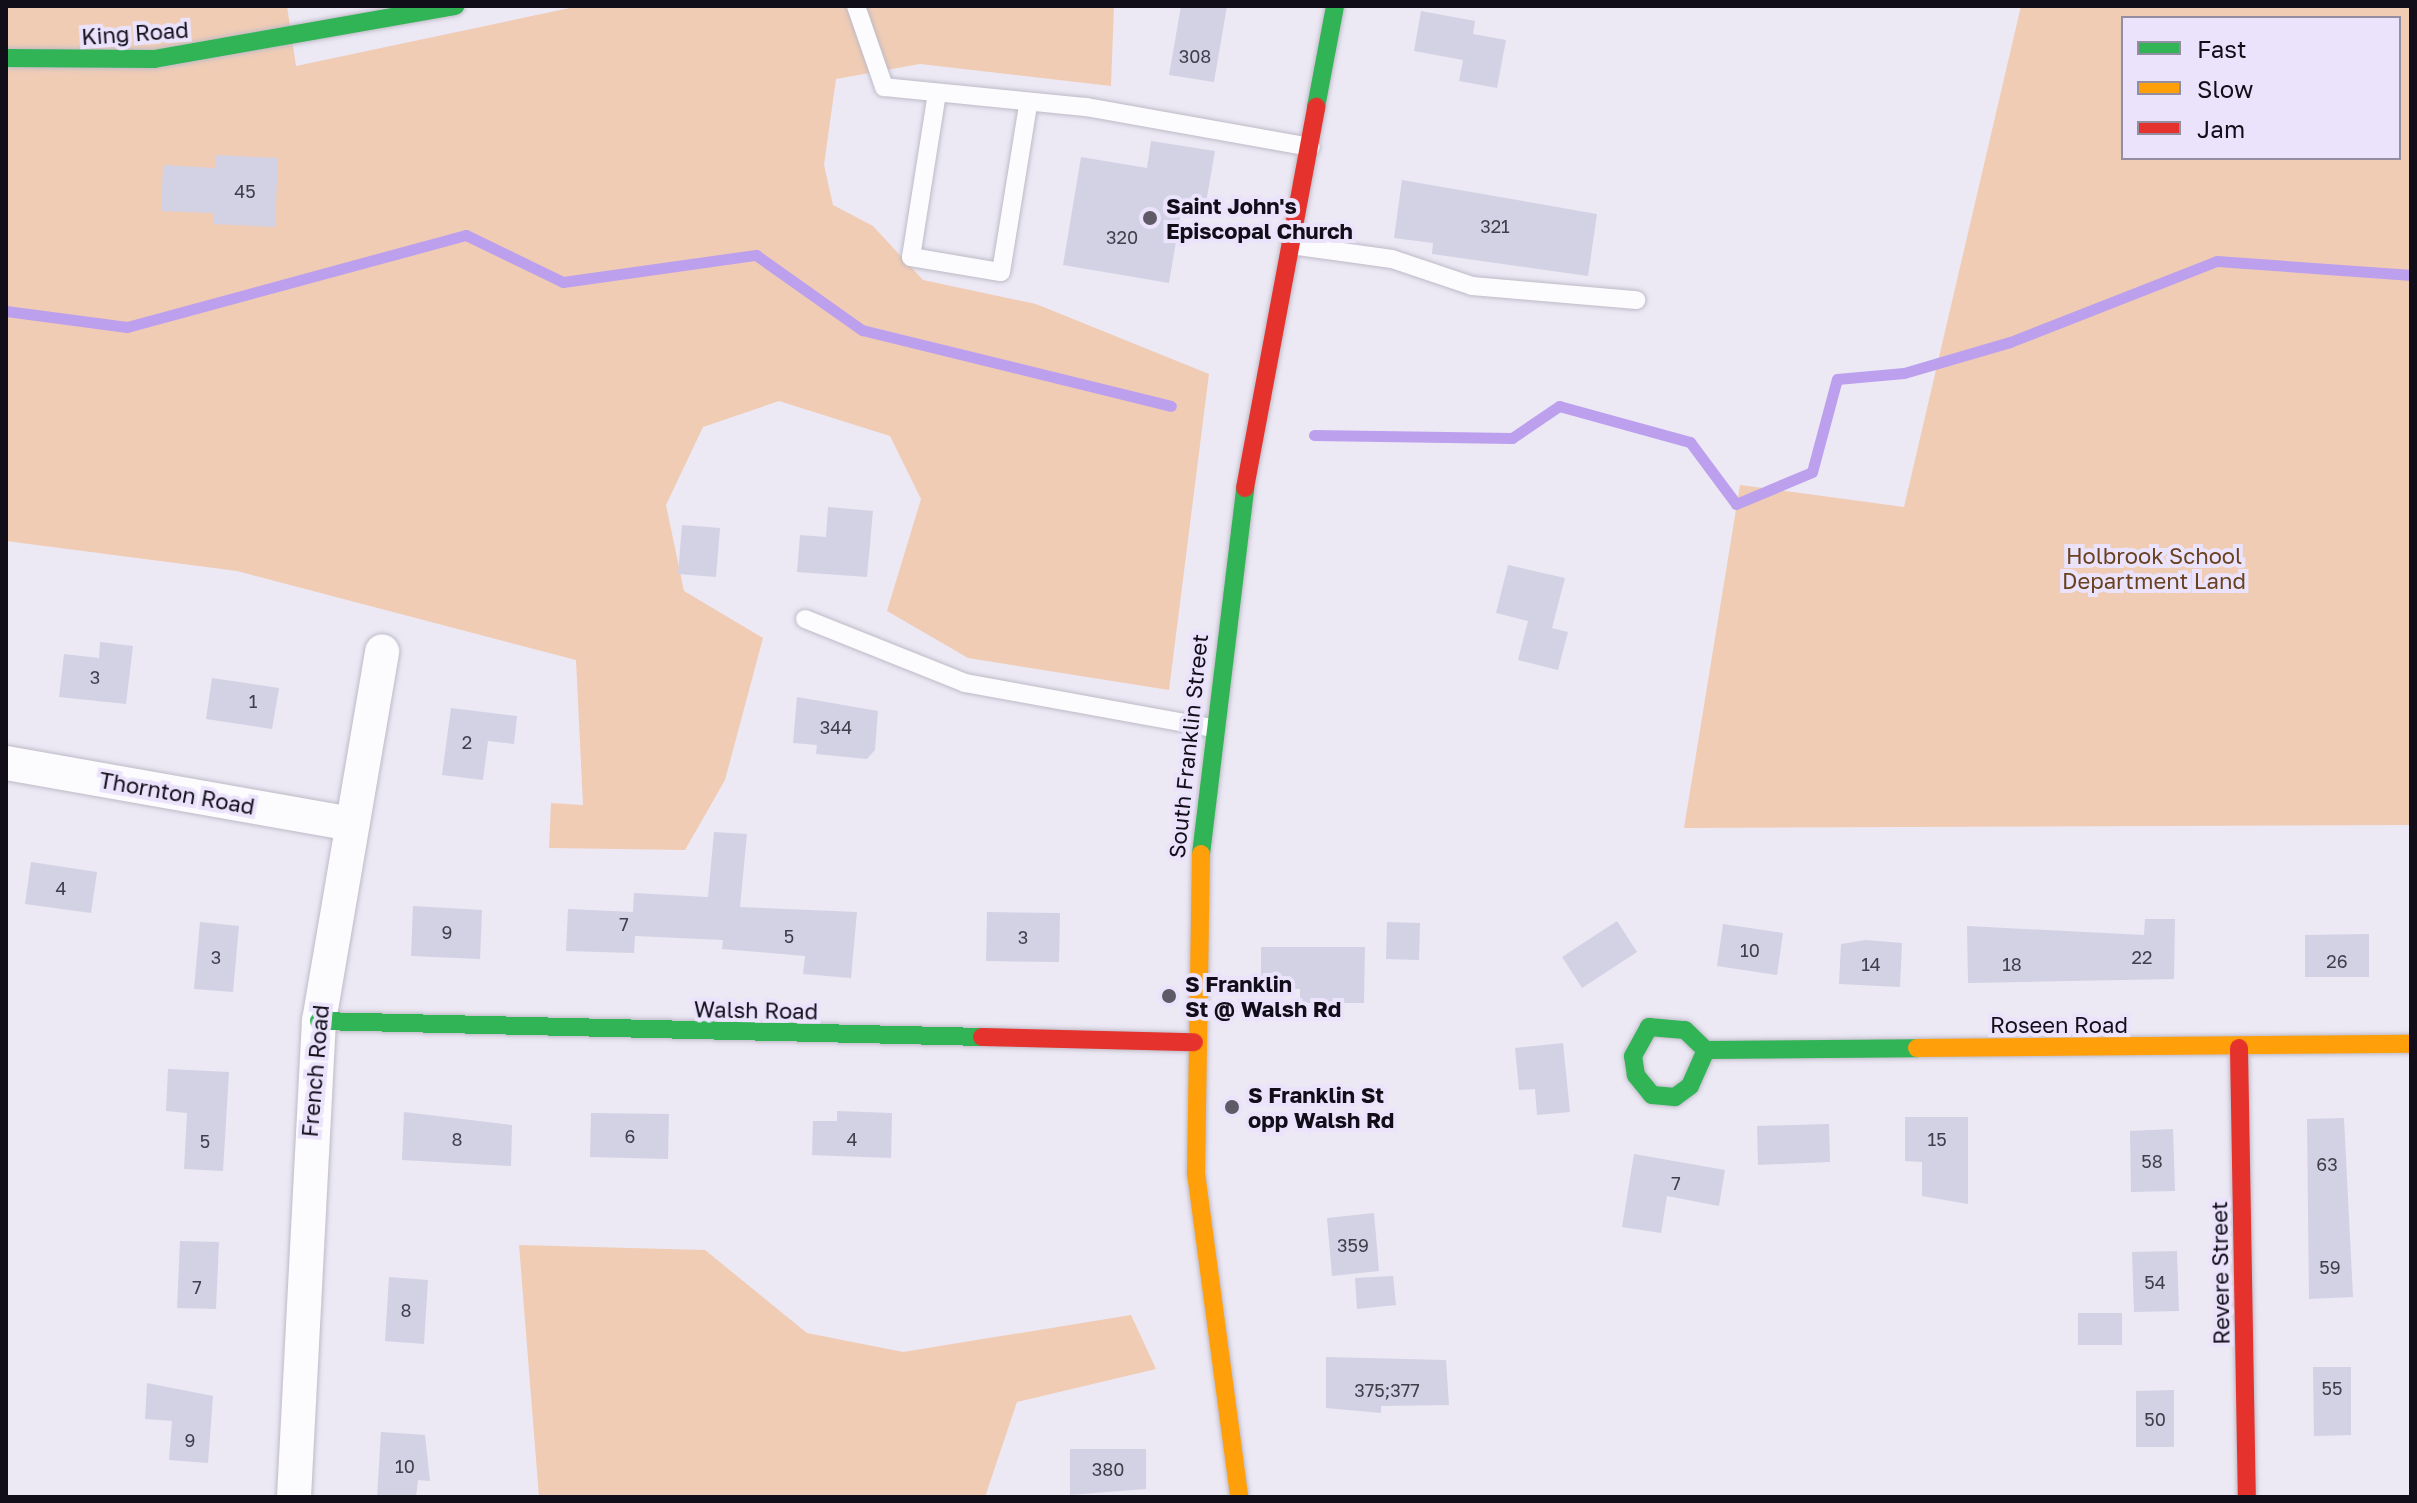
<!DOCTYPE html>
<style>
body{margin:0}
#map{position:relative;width:2417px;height:1503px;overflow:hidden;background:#ece9f5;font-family:"Golos Text",sans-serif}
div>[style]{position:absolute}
.green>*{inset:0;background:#f0ccb5}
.stream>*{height:11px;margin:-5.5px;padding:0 5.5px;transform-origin:5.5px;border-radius:5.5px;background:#bca0ee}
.building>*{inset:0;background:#d2d2e4}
.roads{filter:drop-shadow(0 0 2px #bebac6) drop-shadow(0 0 2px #bebac6)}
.lane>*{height:18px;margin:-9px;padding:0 9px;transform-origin:9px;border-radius:9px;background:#fcfcfe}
.street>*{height:34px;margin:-17px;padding:0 17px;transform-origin:17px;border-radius:17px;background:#fcfcfe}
.fast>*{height:18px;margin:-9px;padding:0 9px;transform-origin:9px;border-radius:9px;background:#30b455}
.slow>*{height:18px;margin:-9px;padding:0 9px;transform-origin:9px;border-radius:9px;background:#ff9f0a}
.jam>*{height:18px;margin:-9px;padding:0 9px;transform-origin:9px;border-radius:9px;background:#e5322d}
.dots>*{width:22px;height:22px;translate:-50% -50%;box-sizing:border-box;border:4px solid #eae3fb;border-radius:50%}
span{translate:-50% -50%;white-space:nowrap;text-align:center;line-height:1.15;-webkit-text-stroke:8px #eae3fb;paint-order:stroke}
.number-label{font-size:18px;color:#413e4c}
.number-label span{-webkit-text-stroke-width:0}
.street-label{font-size:22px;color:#110d19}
.poi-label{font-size:22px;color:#110d19;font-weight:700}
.left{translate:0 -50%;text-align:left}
.park-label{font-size:22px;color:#69411e}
.frame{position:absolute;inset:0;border:8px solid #110d19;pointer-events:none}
.legend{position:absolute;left:2121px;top:16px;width:280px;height:144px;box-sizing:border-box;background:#eae3fb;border:2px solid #938da1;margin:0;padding:10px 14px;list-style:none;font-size:24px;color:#110d19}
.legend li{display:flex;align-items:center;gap:16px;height:40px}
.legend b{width:40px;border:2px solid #938da1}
</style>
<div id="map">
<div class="green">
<i style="clip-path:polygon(6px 6px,287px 6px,296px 66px,579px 6px,1114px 6px,1111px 86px,920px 64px,836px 79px,824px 165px,833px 205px,873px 226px,923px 280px,1036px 304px,1209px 374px,1169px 690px,968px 658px,887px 611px,921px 499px,890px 436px,779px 401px,703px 427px,666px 505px,684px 591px,763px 638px,725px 780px,685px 850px,549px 848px,551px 803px,583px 805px,576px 660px,237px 571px,6px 541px)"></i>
<i style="clip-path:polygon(evenodd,2021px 6px,2411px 6px,2411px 825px,1684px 828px,1740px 485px,1904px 507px,2021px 6px,2123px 18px,2399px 18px,2399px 158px,2123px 158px,2123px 18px)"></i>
<i style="clip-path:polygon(519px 1245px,705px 1250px,807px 1333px,903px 1352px,1131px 1315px,1156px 1369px,1017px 1402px,985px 1497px,539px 1497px)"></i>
</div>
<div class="stream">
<i style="left:6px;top:311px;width:122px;rotate:7.5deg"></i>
<i style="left:127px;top:327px;width:351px;rotate:-15.2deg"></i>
<i style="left:466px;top:235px;width:108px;rotate:25.9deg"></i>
<i style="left:563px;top:282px;width:195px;rotate:-8deg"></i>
<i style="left:756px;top:255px;width:130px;rotate:35.3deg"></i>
<i style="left:862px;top:330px;width:318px;rotate:13.8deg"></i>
<i style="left:1314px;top:435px;width:198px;rotate:0.9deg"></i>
<i style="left:1512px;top:438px;width:57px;rotate:-34.2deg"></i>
<i style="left:1559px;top:406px;width:136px;rotate:15.4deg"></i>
<i style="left:1690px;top:442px;width:77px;rotate:53.4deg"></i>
<i style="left:1736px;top:504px;width:82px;rotate:-22.8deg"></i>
<i style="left:1812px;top:472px;width:96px;rotate:-75deg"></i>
<i style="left:1837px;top:379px;width:67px;rotate:-5.1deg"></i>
<i style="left:1904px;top:373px;width:110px;rotate:-16.3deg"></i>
<i style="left:2010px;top:342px;width:222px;rotate:-21.4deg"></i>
<i style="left:2217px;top:261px;width:195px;rotate:4.1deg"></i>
</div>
<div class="building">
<i style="clip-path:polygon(1181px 6px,1227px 6px,1214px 82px,1169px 75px)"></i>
<i style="clip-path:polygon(1421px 11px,1475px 21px,1473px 34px,1506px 40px,1497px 88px,1459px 81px,1463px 60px,1414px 51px)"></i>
<i style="clip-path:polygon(1151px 141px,1215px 151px,1205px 209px,1182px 206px,1169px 283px,1063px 265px,1081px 157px,1147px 168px)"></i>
<i style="clip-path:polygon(215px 155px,278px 158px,275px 227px,213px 224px,213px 213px,161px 211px,163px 165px,215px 168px)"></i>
<i style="clip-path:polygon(1402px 180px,1597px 214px,1588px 276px,1432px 254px,1433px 243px,1394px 238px)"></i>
<i style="clip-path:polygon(828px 507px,873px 511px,867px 577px,797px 572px,800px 535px,826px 537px)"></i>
<i style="clip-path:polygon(682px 525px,720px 528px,716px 577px,678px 574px)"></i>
<i style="clip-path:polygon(1508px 565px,1565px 578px,1552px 628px,1544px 626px,1568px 632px,1558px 670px,1518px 660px,1528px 621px,1496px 613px)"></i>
<i style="clip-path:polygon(100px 642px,133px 646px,126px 704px,59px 697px,64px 654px,99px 658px)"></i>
<i style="clip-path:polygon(212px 678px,279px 688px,272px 729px,206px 719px)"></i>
<i style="clip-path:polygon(797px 697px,878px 711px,875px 750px,867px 759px,816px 754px,817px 745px,793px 743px)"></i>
<i style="clip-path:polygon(451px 708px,517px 716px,514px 744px,488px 741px,483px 780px,442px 775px)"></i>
<i style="clip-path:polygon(714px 832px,747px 834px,740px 907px,857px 912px,851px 978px,803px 974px,805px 956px,722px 949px,723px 940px,635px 936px,634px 953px,566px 951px,568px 909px,633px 912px,634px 893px,708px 897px)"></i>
<i style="clip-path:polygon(31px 862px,97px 872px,91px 913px,25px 904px)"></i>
<i style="clip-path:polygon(413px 906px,482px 910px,480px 959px,411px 956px)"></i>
<i style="clip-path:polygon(987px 912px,1060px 913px,1059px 962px,986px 961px)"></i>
<i style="clip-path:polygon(2145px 919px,2175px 919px,2174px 979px,1968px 983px,1967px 926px,2144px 935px)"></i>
<i style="clip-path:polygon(1617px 921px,1637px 952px,1582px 988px,1562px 957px)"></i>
<i style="clip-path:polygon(200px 922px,239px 926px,233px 992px,194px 989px)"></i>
<i style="clip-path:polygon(1387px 922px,1420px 923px,1419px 960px,1386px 959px)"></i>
<i style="clip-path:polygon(1723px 924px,1783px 933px,1777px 975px,1717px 966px)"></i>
<i style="clip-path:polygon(2369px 934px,2369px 977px,2305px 977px,2305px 935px)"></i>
<i style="clip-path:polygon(1866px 940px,1902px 943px,1900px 987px,1839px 984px,1841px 944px)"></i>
<i style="clip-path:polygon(1261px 947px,1365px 947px,1364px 1003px,1300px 1003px,1300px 989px,1261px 989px)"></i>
<i style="clip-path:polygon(1563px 1043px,1570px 1112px,1537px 1115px,1535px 1089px,1519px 1090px,1515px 1048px)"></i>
<i style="clip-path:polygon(168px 1069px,229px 1072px,223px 1171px,184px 1169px,187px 1113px,166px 1111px)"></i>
<i style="clip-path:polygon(837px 1111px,892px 1113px,891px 1158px,812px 1155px,813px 1121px,837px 1121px)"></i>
<i style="clip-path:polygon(404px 1112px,512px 1125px,511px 1166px,402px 1160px)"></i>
<i style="clip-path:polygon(591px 1113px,669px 1114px,668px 1159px,590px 1157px)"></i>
<i style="clip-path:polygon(1905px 1117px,1968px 1117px,1968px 1204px,1922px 1196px,1922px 1162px,1905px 1161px)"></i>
<i style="clip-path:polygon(2344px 1118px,2353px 1297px,2309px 1299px,2307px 1119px)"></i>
<i style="clip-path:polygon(1829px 1124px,1830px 1162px,1758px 1165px,1757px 1126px)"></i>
<i style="clip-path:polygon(2173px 1129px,2175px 1191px,2131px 1192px,2130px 1131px)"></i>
<i style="clip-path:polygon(1634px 1154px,1725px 1170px,1719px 1206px,1667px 1196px,1661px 1233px,1622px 1227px)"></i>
<i style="clip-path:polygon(1374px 1213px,1379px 1271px,1332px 1276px,1327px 1218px)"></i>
<i style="clip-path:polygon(180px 1241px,219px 1242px,216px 1309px,177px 1308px)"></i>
<i style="clip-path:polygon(2177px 1251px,2179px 1311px,2134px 1312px,2132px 1252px)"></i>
<i style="clip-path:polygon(1393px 1276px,1396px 1305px,1357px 1309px,1355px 1278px)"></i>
<i style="clip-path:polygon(389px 1277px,428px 1280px,424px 1344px,385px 1341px)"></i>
<i style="clip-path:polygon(2078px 1313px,2122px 1313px,2122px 1345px,2078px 1345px)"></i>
<i style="clip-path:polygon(1326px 1357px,1446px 1360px,1449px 1405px,1381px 1406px,1381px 1413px,1326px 1408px)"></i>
<i style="clip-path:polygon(2313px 1367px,2351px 1367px,2351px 1435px,2314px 1436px)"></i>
<i style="clip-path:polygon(147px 1383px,213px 1396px,208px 1463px,169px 1460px,172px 1421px,145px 1419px)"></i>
<i style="clip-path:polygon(2174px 1390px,2174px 1447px,2136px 1447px,2136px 1391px)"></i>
<i style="clip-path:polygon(381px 1432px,425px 1435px,430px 1481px,418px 1480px,416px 1497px,377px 1497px)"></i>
<i style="clip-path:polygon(1070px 1449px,1146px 1449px,1146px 1489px,1070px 1495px)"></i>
</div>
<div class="roads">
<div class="lane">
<i style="left:856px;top:6px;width:86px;rotate:70.9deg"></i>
<i style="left:884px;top:87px;width:203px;rotate:5.7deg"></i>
<i style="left:1086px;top:107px;width:228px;rotate:10.1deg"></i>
<i style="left:937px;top:93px;width:166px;rotate:99deg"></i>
<i style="left:911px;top:257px;width:91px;rotate:9.5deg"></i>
<i style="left:1001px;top:272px;width:169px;rotate:-80.8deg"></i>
<i style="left:1291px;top:245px;width:102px;rotate:7.9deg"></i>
<i style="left:1392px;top:259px;width:84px;rotate:18.6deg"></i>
<i style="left:1472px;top:286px;width:165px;rotate:4.9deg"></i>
<i style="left:805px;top:619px;width:172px;rotate:21.8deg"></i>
<i style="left:965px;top:683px;width:251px;rotate:10.3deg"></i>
</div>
<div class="street">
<i style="left:6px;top:763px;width:347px;rotate:10deg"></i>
<i style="left:294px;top:1497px;width:477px;rotate:-87deg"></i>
<i style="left:319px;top:1021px;width:375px;rotate:-80.3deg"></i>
</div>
<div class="fast">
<i style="left:6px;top:58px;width:148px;rotate:0.4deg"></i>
<i style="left:154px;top:59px;width:306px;rotate:-10deg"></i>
<i style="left:1316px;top:107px;width:103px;rotate:-79.3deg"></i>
<i style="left:1201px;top:854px;width:369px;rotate:-83.1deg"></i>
<i style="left:319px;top:1021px;width:663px;rotate:1.38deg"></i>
<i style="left:1706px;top:1050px;width:39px;rotate:114deg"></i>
<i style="left:1690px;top:1086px;width:19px;rotate:144deg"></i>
<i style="left:1675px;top:1097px;width:23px;rotate:-175deg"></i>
<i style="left:1652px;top:1095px;width:26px;rotate:-129deg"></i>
<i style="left:1636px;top:1075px;width:19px;rotate:-99deg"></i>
<i style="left:1633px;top:1056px;width:33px;rotate:-61deg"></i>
<i style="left:1649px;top:1027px;width:36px;rotate:5deg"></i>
<i style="left:1685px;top:1030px;width:29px;rotate:44deg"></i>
<i style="left:1706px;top:1050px;width:211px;rotate:-0.5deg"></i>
</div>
<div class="slow">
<i style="left:1201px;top:854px;width:319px;rotate:90.9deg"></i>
<i style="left:1196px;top:1173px;width:327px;rotate:82.4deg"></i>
<i style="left:1917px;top:1048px;width:494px;rotate:-0.5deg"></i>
</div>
<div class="jam">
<i style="left:1245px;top:488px;width:388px;rotate:-79.4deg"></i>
<i style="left:982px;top:1037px;width:212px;rotate:1.4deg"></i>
<i style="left:2239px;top:1048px;width:449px;rotate:89deg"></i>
</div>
</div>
<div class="dots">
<i style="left:1150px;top:218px;background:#5e5a66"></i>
<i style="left:1169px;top:996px;background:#5e5a66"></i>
<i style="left:1232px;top:1107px;background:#5e5a66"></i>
</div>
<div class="number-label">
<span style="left:1195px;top:56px">308</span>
<span style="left:245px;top:191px">45</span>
<span style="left:1495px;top:226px">321</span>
<span style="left:1122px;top:237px">320</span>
<span style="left:95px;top:677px">3</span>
<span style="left:253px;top:701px">1</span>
<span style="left:836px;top:727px">344</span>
<span style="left:467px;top:742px">2</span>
<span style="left:61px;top:888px">4</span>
<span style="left:624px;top:924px">7</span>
<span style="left:447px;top:932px">9</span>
<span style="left:789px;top:936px">5</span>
<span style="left:1023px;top:937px">3</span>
<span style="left:1750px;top:950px">10</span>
<span style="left:216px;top:957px">3</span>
<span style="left:2142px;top:957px">22</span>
<span style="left:2337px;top:961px">26</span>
<span style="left:1871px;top:964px">14</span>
<span style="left:2012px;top:964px">18</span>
<span style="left:630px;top:1136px">6</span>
<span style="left:457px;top:1139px">8</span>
<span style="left:852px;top:1139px">4</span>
<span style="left:1937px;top:1139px">15</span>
<span style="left:205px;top:1141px">5</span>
<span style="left:2152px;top:1161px">58</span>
<span style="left:2327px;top:1164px">63</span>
<span style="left:1676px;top:1183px">7</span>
<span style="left:1353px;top:1245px">359</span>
<span style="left:2330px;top:1267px">59</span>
<span style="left:2155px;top:1282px">54</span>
<span style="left:197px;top:1287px">7</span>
<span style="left:406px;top:1310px">8</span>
<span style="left:2332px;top:1388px">55</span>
<span style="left:1387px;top:1390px">375;377</span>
<span style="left:2155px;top:1419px">50</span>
<span style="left:190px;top:1440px">9</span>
<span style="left:405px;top:1466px">10</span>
<span style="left:1108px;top:1469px">380</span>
</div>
<div class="street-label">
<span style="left:135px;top:33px;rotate:-4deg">King Road</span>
<span style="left:1188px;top:746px;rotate:-84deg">South Franklin Street</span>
<span style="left:177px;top:793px;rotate:10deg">Thornton Road</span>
<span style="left:756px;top:1010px;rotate:1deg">Walsh Road</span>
<span style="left:2059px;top:1025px">Roseen Road</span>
<span style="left:315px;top:1071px;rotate:-85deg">French Road</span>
<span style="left:2220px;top:1273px;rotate:-91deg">Revere Street</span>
</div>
<div class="poi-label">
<span class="left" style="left:1166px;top:218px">Saint John's<br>Episcopal Church</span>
<span class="left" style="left:1185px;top:996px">S Franklin<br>St @ Walsh Rd</span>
<span class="left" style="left:1248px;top:1107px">S Franklin St<br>opp Walsh Rd</span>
</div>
<div class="park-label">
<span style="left:2154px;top:568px">Holbrook School<br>Department Land</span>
</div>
<div class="frame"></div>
<ul class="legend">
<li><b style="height:10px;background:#30b455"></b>Fast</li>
<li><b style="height:10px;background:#ff9f0a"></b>Slow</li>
<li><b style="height:10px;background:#e5322d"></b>Jam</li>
</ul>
</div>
